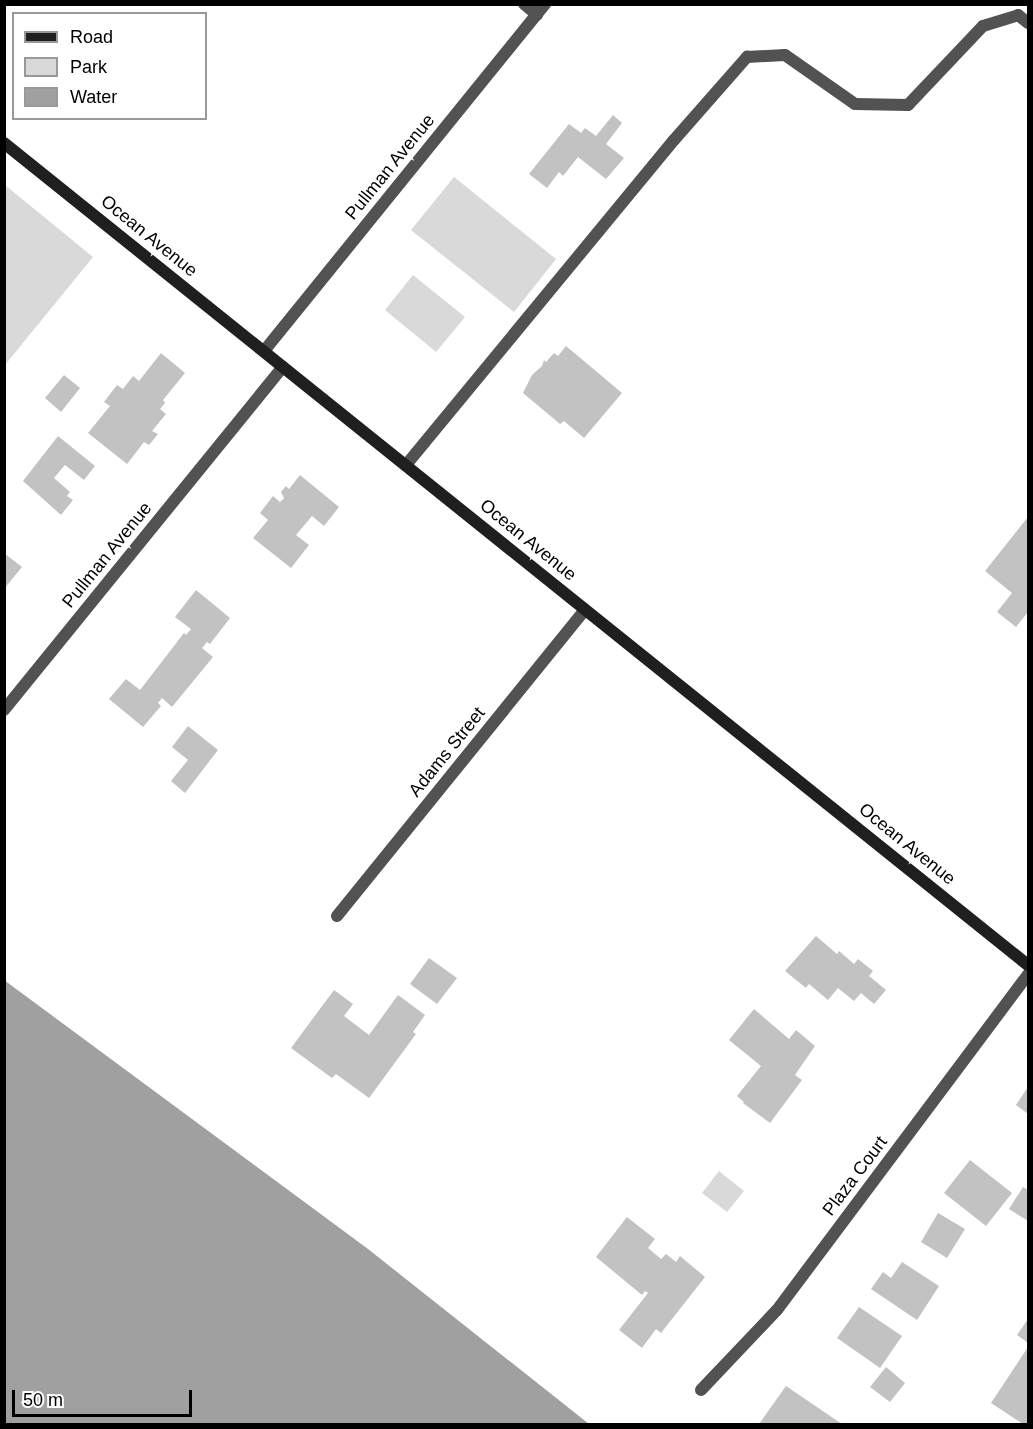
<!DOCTYPE html>
<style>
body{margin:0}
#map{position:relative;width:1033px;height:1429px;overflow:hidden;background:#fff;font-family:Arial,sans-serif}
div>[style]{position:absolute}
.green>*{inset:0;background:#d9d9d9}
.water>*{inset:0;background:#a0a0a0}
.building>*{inset:0;background:#c2c2c2}
.lane>*{height:12px;margin:-6px;padding:0 6px;transform-origin:6px;border-radius:6px;background:#525252}
.street>*{height:12px;margin:-6px;padding:0 6px;transform-origin:6px;border-radius:6px;background:#525252}
.secondary>*{height:12px;margin:-6px;padding:0 6px;transform-origin:6px;border-radius:6px;background:#1f1f1f}
span{translate:-50% -50%;white-space:nowrap;text-align:center;line-height:1.15;-webkit-text-stroke:6px #fff;paint-order:stroke}
.street-label{font-size:18px;color:#000}
.frame{position:absolute;inset:0;border:6px solid #000;pointer-events:none}
.legend{position:absolute;left:12px;top:12px;width:195px;height:108px;box-sizing:border-box;background:#fff;border:2px solid #999;margin:0;padding:8px 10px;list-style:none;font-size:18px;color:#000}
.legend li{display:flex;align-items:center;gap:12px;height:30px}
.legend b{width:30px;border:2px solid #999}
.scale{position:absolute;left:12px;top:1390px;width:180px;height:27px;box-sizing:border-box;border:3px solid #000;border-top:0;padding-left:8px;font-size:18px;line-height:21px;white-space:nowrap;color:#000;-webkit-text-stroke:4px #fff;paint-order:stroke}
</style>
<div id="map">
<div class="green">
<i style="clip-path:polygon(454px 177px,556px 259px,514px 312px,411px 230px)"></i>
<i style="clip-path:polygon(5px 185px,93px 257px,5px 365px)"></i>
<i style="clip-path:polygon(413px 275px,465px 317px,436px 352px,385px 310px)"></i>
<i style="clip-path:polygon(719px 1171px,744px 1191px,727px 1212px,702px 1193px)"></i>
</div>
<div class="water">
<i style="clip-path:polygon(4px 980px,368px 1249px,589px 1424px,5px 1424px)"></i>
</div>
<div class="building">
<i style="clip-path:polygon(613px 115px,622px 123px,606px 144px,624px 158px,606px 179px,578px 157px,563px 176px,559px 172px,547px 188px,529px 174px,569px 124px,581px 133px,585px 128px,596px 136px)"></i>
<i style="clip-path:polygon(566px 346px,622px 393px,584px 438px,564px 421px,560px 424px,523px 393px,532px 375px,542px 366px,544px 360px,546px 362px,554px 353px,558px 356px)"></i>
<i style="clip-path:polygon(161px 353px,185px 373px,163px 400px,165px 403px,160px 409px,166px 414px,152px 431px,158px 434px,149px 445px,144px 442px,127px 464px,88px 433px,110px 406px,104px 402px,117px 385px,123px 389px,133px 376px,139px 381px)"></i>
<i style="clip-path:polygon(64px 375px,80px 388px,61px 412px,45px 398px)"></i>
<i style="clip-path:polygon(58px 436px,95px 466px,84px 480px,65px 465px,54px 478px,70px 492px,67px 496px,73px 500px,61px 515px,23px 481px)"></i>
<i style="clip-path:polygon(300px 475px,339px 507px,324px 526px,312px 516px,296px 535px,309px 545px,291px 568px,253px 538px,268px 520px,260px 513px,273px 496px,280px 502px,284px 498px,281px 492px,286px 486px,289px 489px)"></i>
<i style="clip-path:polygon(1028px 517px,1028px 612px,1016px 627px,997px 612px,1012px 593px,985px 571px)"></i>
<i style="clip-path:polygon(4px 553px,22px 567px,4px 589px)"></i>
<i style="clip-path:polygon(196px 590px,230px 618px,210px 644px,207px 642px,202px 648px,213px 657px,172px 707px,162px 698px,158px 703px,161px 706px,143px 727px,109px 699px,126px 679px,140px 690px,184px 633px,186px 635px,191px 629px,175px 617px)"></i>
<i style="clip-path:polygon(188px 726px,218px 750px,185px 793px,171px 781px,188px 760px,172px 747px)"></i>
<i style="clip-path:polygon(816px 936px,837px 954px,839px 951px,854px 964px,858px 959px,873px 971px,869px 976px,886px 990px,874px 1004px,861px 993px,854px 1001px,838px 988px,828px 1000px,809px 984px,806px 988px,785px 971px)"></i>
<i style="clip-path:polygon(429px 958px,457px 978px,437px 1004px,410px 984px)"></i>
<i style="clip-path:polygon(334px 990px,353px 1004px,344px 1016px,369px 1035px,398px 995px,425px 1015px,413px 1032px,416px 1034px,369px 1098px,336px 1074px,332px 1078px,291px 1048px)"></i>
<i style="clip-path:polygon(754px 1009px,789px 1039px,796px 1030px,815px 1046px,795px 1075px,802px 1080px,770px 1123px,743px 1103px,744px 1102px,737px 1096px,761px 1066px,729px 1040px)"></i>
<i style="clip-path:polygon(1028px 1087px,1028px 1114px,1016px 1105px)"></i>
<i style="clip-path:polygon(970px 1160px,1012px 1193px,986px 1226px,944px 1193px)"></i>
<i style="clip-path:polygon(1023px 1187px,1028px 1190px,1028px 1221px,1009px 1209px)"></i>
<i style="clip-path:polygon(938px 1213px,965px 1229px,947px 1258px,921px 1242px)"></i>
<i style="clip-path:polygon(627px 1217px,655px 1239px,648px 1248px,661px 1259px,666px 1254px,676px 1262px,680px 1256px,705px 1277px,661px 1333px,656px 1329px,642px 1348px,619px 1330px,648px 1293px,645px 1291px,642px 1295px,596px 1257px)"></i>
<i style="clip-path:polygon(902px 1262px,939px 1286px,917px 1320px,871px 1289px,883px 1272px,891px 1278px)"></i>
<i style="clip-path:polygon(859px 1307px,902px 1336px,880px 1368px,837px 1338px)"></i>
<i style="clip-path:polygon(1028px 1319px,1028px 1343px,1017px 1335px)"></i>
<i style="clip-path:polygon(1028px 1347px,1028px 1424px,1023px 1424px,991px 1403px)"></i>
<i style="clip-path:polygon(886px 1367px,905px 1383px,890px 1402px,870px 1387px)"></i>
<i style="clip-path:polygon(786px 1386px,842px 1424px,759px 1424px)"></i>
</div>
<div class="lane">
<i style="left:406px;top:465px;width:421px;rotate:-50.5deg"></i>
<i style="left:674px;top:140px;width:111px;rotate:-48.7deg"></i>
<i style="left:747px;top:57px;width:38px;rotate:-3deg"></i>
<i style="left:785px;top:55px;width:85px;rotate:35deg"></i>
<i style="left:855px;top:104px;width:53px;rotate:1.1deg"></i>
<i style="left:908px;top:105px;width:109px;rotate:-46.5deg"></i>
<i style="left:983px;top:26px;width:37px;rotate:-17deg"></i>
<i style="left:1018px;top:15px;width:13px;rotate:39deg"></i>
</div>
<div class="street">
<i style="left:524px;top:4px;width:17px;rotate:40deg"></i>
<i style="left:264px;top:351px;width:447px;rotate:-51deg"></i>
<i style="left:4px;top:710px;width:442px;rotate:-50.9deg"></i>
<i style="left:337px;top:916px;width:394px;rotate:-51deg"></i>
<i style="left:701px;top:1390px;width:110px;rotate:-46.5deg"></i>
<i style="left:777px;top:1310px;width:419px;rotate:-53.2deg"></i>
</div>
<div class="secondary">
<i style="left:4px;top:143px;width:1313px;rotate:38.76deg"></i>
</div>
<div class="street-label">
<span style="left:390px;top:167px;rotate:-51deg">Pullman Avenue</span>
<span style="left:149px;top:236px;rotate:39deg">Ocean Avenue</span>
<span style="left:528px;top:540px;rotate:39deg">Ocean Avenue</span>
<span style="left:107px;top:555px;rotate:-51deg">Pullman Avenue</span>
<span style="left:447px;top:752px;rotate:-51deg">Adams Street</span>
<span style="left:907px;top:844px;rotate:39deg">Ocean Avenue</span>
<span style="left:855px;top:1176px;rotate:-53deg">Plaza Court</span>
</div>
<div class="frame"></div>
<ul class="legend">
<li><b style="height:8px;background:#1f1f1f"></b>Road</li>
<li><b style="height:16px;background:#d9d9d9"></b>Park</li>
<li><b style="height:16px;background:#a0a0a0"></b>Water</li>
</ul>
<div class="scale">50 m</div>
</div>
